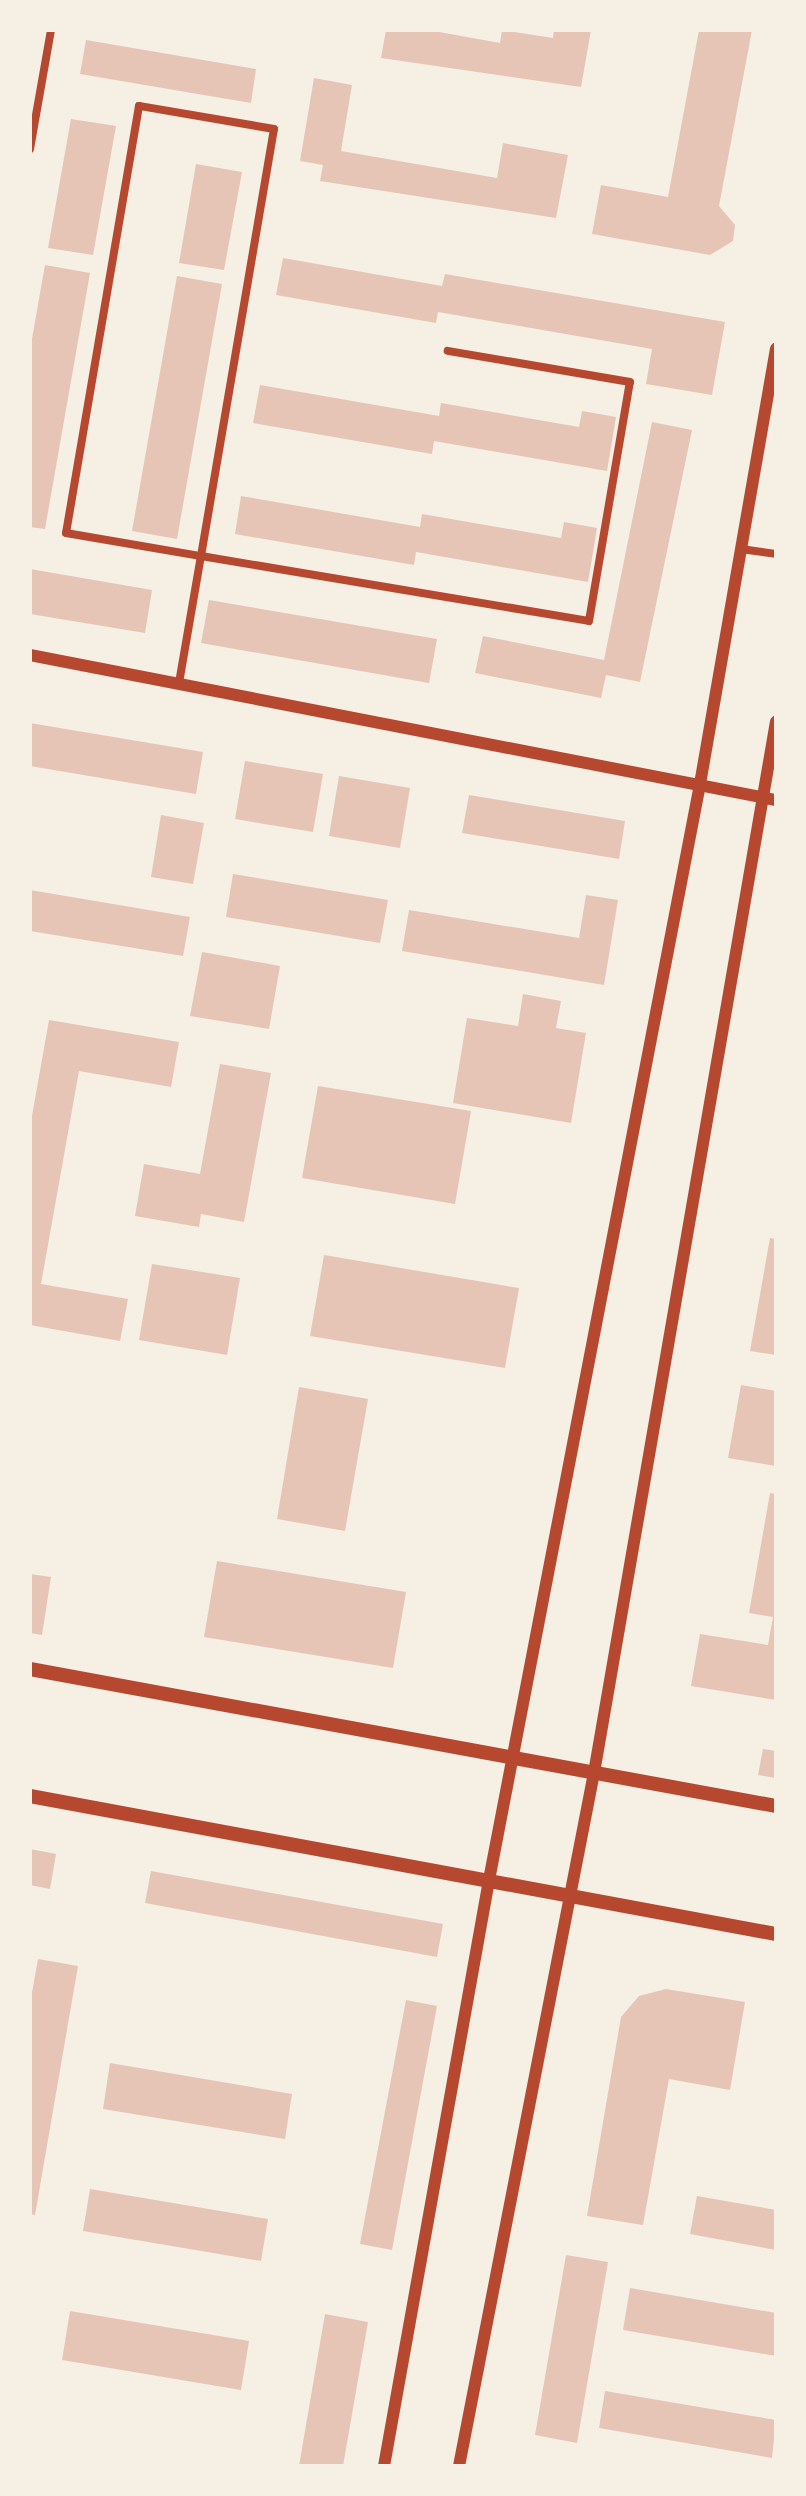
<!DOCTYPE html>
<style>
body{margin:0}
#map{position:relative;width:806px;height:2496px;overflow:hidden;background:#f6efe4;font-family:"Golos Text",sans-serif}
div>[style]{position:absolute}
.building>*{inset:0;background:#e6c5b7}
.minor>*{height:8px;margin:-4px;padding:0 4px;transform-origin:4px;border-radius:4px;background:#b5482f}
.tertiary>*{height:12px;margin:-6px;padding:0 6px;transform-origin:6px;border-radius:6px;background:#b5482f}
.secondary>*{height:14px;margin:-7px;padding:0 7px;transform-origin:7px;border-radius:7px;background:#b5482f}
span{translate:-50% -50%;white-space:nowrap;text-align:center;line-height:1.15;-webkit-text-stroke:6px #f6efe4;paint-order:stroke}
.frame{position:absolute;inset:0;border:32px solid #f6efe4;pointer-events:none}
</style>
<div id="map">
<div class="building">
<i style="clip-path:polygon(386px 30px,428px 30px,500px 43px,502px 30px,553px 38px,554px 30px,591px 30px,581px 87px,381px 58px)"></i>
<i style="clip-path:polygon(699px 30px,752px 30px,719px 206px,735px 225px,733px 241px,710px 255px,592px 234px,601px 185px,668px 197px)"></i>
<i style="clip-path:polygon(86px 40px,256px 69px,251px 103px,80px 74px)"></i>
<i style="clip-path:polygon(314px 78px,352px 85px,341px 151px,497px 178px,503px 143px,568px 155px,556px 218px,320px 181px,323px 165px,300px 161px)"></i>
<i style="clip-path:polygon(71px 119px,116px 126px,93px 255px,48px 248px)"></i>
<i style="clip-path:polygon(196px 164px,242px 172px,224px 270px,179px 263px)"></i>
<i style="clip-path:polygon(283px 258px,442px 286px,445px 274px,725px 322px,712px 395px,646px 384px,652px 349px,438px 312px,436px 323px,276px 295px)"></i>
<i style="clip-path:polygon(45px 265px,90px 273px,45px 529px,30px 527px,30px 350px)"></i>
<i style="clip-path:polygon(177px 276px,222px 284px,177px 539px,132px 531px)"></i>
<i style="clip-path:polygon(260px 385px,439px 416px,441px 403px,579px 427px,582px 411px,616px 417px,607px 471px,434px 441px,432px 454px,253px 423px)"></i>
<i style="clip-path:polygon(652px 422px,692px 430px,640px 682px,606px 675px,601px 698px,475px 673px,483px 636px,604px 660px)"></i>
<i style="clip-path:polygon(241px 496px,420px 527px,422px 514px,561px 538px,564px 522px,597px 528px,588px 582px,416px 552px,414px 565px,235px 534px)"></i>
<i style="clip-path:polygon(30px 569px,152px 590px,145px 633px,30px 614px)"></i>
<i style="clip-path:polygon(209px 600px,437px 639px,429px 683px,201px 643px)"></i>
<i style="clip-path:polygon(30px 723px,203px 752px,196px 794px,30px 766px)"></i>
<i style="clip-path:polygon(245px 761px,323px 774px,313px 832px,235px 819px)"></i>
<i style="clip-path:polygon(339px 776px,410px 788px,400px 848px,329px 836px)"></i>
<i style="clip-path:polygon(469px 795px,625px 821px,619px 859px,462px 833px)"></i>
<i style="clip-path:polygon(161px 815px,204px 823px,193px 884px,151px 877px)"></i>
<i style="clip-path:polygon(233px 874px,388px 900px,380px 943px,226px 917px)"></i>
<i style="clip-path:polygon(30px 890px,190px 917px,183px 956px,30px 931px)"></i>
<i style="clip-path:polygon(586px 895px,618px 900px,604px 985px,402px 951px,409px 910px,579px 938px)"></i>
<i style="clip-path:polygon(202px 952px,280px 966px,269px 1029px,190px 1016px)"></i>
<i style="clip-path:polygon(523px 994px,561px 1001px,556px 1028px,586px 1033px,571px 1123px,453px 1103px,467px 1018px,518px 1026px)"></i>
<i style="clip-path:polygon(49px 1020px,179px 1042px,171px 1087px,79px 1071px,41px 1284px,128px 1299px,120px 1341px,30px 1325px,30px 1127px)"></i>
<i style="clip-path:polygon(220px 1064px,271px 1073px,244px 1222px,201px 1214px,199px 1227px,135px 1216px,144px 1164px,200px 1174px)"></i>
<i style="clip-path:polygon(318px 1086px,471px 1111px,455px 1204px,302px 1178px)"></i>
<i style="clip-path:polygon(770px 1238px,776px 1239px,776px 1355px,750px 1351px)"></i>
<i style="clip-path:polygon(324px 1255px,519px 1288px,505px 1368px,310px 1336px)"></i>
<i style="clip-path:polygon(152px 1264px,240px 1278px,227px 1355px,139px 1340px)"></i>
<i style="clip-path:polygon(741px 1385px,776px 1391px,776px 1466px,728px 1458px)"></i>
<i style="clip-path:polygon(299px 1387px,368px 1399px,345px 1531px,277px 1519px)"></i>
<i style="clip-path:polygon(770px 1493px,776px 1494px,776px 1700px,691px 1686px,700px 1634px,768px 1645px,773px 1617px,749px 1613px)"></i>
<i style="clip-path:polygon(217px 1561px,406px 1592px,393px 1668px,204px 1637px)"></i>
<i style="clip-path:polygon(30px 1574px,51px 1577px,42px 1635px,30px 1633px)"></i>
<i style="clip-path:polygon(763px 1749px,776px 1751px,776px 1778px,758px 1775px)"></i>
<i style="clip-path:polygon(30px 1849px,56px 1854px,50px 1889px,30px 1885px)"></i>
<i style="clip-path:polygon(151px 1871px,443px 1924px,437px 1957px,145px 1903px)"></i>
<i style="clip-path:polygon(38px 1959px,78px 1966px,35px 2215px,30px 2214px,30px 2004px)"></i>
<i style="clip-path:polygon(666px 1989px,745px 2002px,730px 2090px,669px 2079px,643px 2225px,587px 2216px,621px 2017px,639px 1996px)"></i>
<i style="clip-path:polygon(406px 2000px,437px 2006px,392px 2250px,360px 2244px)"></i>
<i style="clip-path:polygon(110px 2063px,292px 2094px,285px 2139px,103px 2109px)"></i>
<i style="clip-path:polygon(90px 2189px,268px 2219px,261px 2261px,83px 2231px)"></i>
<i style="clip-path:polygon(697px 2196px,776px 2210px,776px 2250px,690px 2234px)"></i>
<i style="clip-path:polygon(566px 2255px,608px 2262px,577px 2443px,535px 2435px)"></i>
<i style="clip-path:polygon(630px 2288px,776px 2313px,776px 2356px,623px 2330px)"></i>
<i style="clip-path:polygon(70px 2311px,249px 2341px,241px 2390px,62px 2360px)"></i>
<i style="clip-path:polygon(325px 2314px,368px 2322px,343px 2466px,299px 2466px)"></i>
<i style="clip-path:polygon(605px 2391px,776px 2420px,772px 2458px,599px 2428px)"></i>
</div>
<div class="minor">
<i style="left:30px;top:149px;width:121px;rotate:-80deg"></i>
<i style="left:741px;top:549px;width:35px;rotate:8deg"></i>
<i style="left:179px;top:683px;width:129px;rotate:-80.2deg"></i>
<i style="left:201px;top:556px;width:433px;rotate:-80.3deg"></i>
<i style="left:274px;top:129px;width:137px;rotate:-170.3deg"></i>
<i style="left:139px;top:106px;width:433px;rotate:99.7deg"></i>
<i style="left:66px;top:533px;width:137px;rotate:9.7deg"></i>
<i style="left:201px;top:556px;width:393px;rotate:9.5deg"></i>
<i style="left:589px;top:621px;width:242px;rotate:-80.3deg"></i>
<i style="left:630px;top:382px;width:185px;rotate:-170.3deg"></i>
</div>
<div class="tertiary">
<i style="left:30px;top:655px;width:760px;rotate:11deg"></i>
<i style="left:384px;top:2466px;width:595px;rotate:-79.84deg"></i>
<i style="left:489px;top:1880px;width:1116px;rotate:-79.1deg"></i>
<i style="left:700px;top:784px;width:442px;rotate:-80.1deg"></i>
<i style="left:459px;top:2466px;width:706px;rotate:-78.98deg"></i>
<i style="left:594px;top:1773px;width:1067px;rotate:-80.18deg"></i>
</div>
<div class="secondary">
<i style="left:30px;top:1669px;width:758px;rotate:10.41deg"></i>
<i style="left:30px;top:1796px;width:759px;rotate:10.48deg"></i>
</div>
<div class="frame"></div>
</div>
